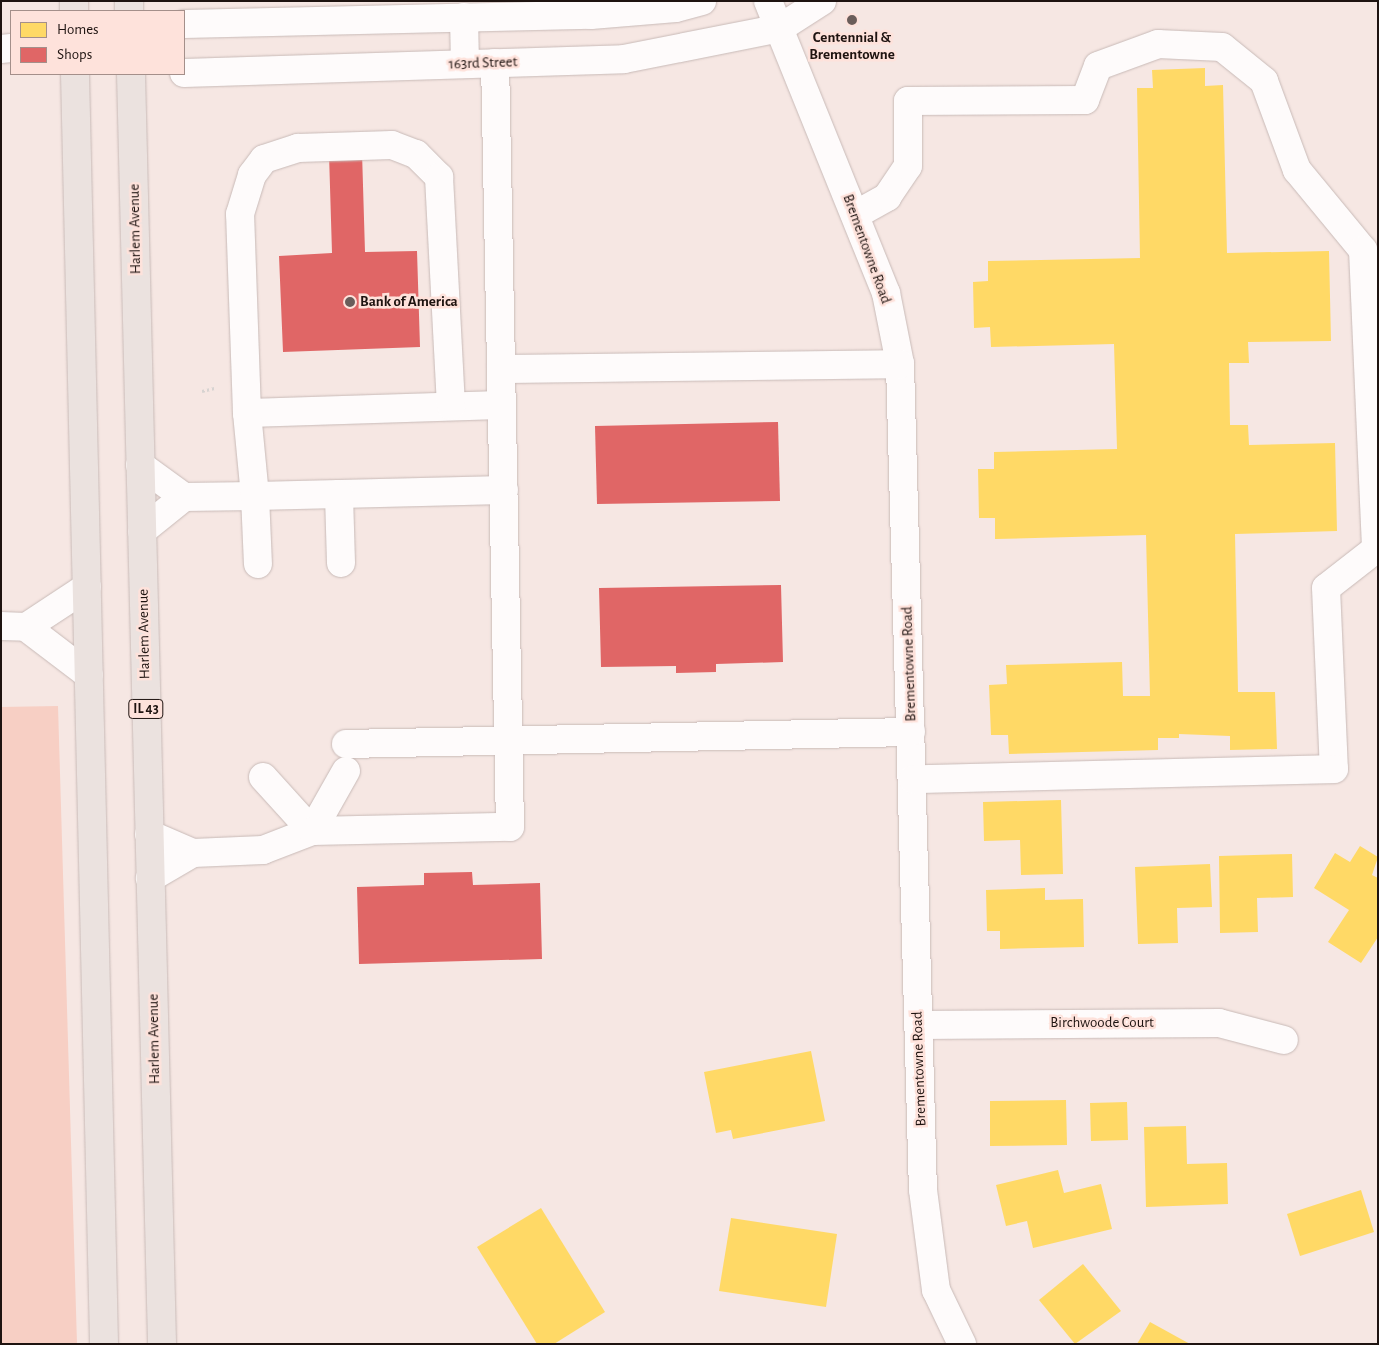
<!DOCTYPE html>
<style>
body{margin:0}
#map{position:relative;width:1379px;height:1345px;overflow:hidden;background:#f6e7e3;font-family:"Alegreya Sans",sans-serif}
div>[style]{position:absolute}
.green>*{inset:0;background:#f7cfc4}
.homes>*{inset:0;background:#ffd966}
.shops>*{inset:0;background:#e06666}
.path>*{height:3px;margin-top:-1.5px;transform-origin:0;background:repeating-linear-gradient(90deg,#d7d3d1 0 2.5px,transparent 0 5px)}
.roads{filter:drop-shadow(0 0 1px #c8bab7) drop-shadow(0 0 1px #c8bab7)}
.minor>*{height:28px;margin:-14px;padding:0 14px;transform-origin:14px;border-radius:14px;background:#fefbfb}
.major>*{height:28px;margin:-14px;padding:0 14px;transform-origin:14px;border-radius:14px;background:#ebe2df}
.dots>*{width:14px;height:14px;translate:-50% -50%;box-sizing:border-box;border:2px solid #fee2db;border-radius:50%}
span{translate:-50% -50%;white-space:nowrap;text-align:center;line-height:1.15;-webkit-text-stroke:5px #fee2db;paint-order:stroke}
.shield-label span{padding:1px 4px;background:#fee2db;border:1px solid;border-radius:4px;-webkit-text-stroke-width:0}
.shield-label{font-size:14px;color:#1e1310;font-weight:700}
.poi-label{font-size:15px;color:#1e1310;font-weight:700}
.left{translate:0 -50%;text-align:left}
.street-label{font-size:15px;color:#1e1310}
.frame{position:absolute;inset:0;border:2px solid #1e1310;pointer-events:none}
.legend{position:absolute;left:10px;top:10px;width:175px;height:65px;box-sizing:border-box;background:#fee2db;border:1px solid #a48f8a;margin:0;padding:6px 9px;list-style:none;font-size:15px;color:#1e1310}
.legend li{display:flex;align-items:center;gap:10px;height:25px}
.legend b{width:25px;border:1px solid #a48f8a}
</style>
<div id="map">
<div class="green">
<i style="clip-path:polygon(58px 706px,77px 1344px,1px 1344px,1px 707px)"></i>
</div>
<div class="homes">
<i style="clip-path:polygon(1205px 68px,1205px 86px,1223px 85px,1227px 253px,1329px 251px,1331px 341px,1248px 342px,1249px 363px,1229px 363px,1230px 425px,1248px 425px,1249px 445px,1335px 443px,1337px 531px,1235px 534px,1238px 692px,1275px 692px,1277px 749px,1230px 750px,1230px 736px,1179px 734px,1179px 738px,1158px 738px,1158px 750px,1009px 754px,1008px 735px,991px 735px,989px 685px,1007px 684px,1006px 665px,1122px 662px,1123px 696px,1150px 696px,1146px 535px,995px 539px,995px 518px,979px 518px,978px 469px,994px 469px,994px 452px,1117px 449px,1114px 344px,991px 347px,990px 327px,974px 328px,973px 282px,988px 281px,988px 261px,1140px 258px,1137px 88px,1153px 88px,1152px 70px)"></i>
<i style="clip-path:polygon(1061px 800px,1063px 874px,1021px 875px,1020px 840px,984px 841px,983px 802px)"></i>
<i style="clip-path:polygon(1360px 846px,1378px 857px,1372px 875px,1378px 878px,1378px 937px,1361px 963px,1328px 942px,1349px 910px,1314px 888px,1335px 853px,1350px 862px)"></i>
<i style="clip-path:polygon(1292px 854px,1293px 897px,1257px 898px,1258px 932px,1220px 933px,1219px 856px)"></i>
<i style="clip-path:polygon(1210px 864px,1212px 907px,1177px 908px,1178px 943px,1138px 944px,1135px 867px)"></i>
<i style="clip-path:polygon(1045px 888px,1045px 900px,1083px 899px,1084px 947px,1000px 949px,1000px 931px,987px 931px,986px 890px)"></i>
<i style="clip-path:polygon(811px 1051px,825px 1121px,733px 1139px,731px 1130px,716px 1133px,704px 1072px)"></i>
<i style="clip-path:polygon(1066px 1100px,1067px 1145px,990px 1146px,990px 1101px)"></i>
<i style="clip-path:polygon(1127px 1102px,1128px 1140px,1091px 1141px,1090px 1103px)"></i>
<i style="clip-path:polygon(1186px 1126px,1187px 1164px,1227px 1163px,1228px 1204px,1146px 1207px,1144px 1127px)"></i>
<i style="clip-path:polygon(1058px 1170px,1064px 1193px,1101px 1184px,1112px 1229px,1033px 1248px,1027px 1221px,1006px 1226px,996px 1185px)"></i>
<i style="clip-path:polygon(1361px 1190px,1374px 1232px,1300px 1256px,1287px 1214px)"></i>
<i style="clip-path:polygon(541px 1208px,605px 1312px,554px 1344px,537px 1344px,477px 1247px)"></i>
<i style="clip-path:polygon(731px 1218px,837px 1234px,826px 1307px,719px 1291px)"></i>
<i style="clip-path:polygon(1083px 1264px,1121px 1311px,1075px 1344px,1039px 1300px)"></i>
<i style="clip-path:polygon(1150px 1322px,1190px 1344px,1137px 1344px)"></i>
</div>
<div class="shops">
<i style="clip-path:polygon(362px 152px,365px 252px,417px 251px,420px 347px,283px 352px,279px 256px,332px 253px,329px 154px)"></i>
<i style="clip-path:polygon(778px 422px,780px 501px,597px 504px,595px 426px)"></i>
<i style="clip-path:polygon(781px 585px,783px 662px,716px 664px,716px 672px,676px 673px,676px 666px,601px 667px,599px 588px)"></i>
<i style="clip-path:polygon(472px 872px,473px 885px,540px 883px,542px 959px,359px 964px,357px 887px,424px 885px,424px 873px)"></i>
</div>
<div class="path">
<i style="left:202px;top:391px;width:13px;rotate:-13deg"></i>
</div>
<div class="roads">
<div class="minor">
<i style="left:768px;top:1px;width:315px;rotate:68deg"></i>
<i style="left:886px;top:293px;width:72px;rotate:78.8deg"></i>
<i style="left:900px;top:364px;width:826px;rotate:88.41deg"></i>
<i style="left:923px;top:1190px;width:101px;rotate:82.6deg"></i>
<i style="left:936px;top:1290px;width:60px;rotate:64.3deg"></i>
<i style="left:464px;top:17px;width:47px;rotate:88.8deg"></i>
<i style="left:184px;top:24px;width:407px;rotate:-1.3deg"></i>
<i style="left:591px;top:15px;width:85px;rotate:-4.7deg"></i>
<i style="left:676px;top:8px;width:27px;rotate:-15deg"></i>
<i style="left:1px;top:49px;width:10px;rotate:-6deg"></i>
<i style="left:184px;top:73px;width:440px;rotate:-1.8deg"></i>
<i style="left:624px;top:59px;width:159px;rotate:-11.2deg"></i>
<i style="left:780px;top:28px;width:50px;rotate:-32.7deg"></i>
<i style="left:855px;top:215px;width:37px;rotate:-29deg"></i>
<i style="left:887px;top:197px;width:37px;rotate:-56deg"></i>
<i style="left:908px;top:166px;width:65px;rotate:-90deg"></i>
<i style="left:908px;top:101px;width:177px;rotate:-0.3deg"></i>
<i style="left:1085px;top:100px;width:36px;rotate:-69deg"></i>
<i style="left:1098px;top:66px;width:64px;rotate:-20.1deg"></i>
<i style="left:1158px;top:44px;width:64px;rotate:2.7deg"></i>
<i style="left:1222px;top:47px;width:54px;rotate:39deg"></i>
<i style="left:1264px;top:81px;width:95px;rotate:69.7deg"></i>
<i style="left:1297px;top:170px;width:104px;rotate:50.5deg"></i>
<i style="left:1363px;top:250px;width:299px;rotate:87.5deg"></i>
<i style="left:1376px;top:549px;width:63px;rotate:142deg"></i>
<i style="left:1326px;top:588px;width:181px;rotate:87.5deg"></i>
<i style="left:1334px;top:769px;width:421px;rotate:178.6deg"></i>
<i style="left:501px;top:369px;width:399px;rotate:-0.7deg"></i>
<i style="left:247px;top:413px;width:255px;rotate:-1.8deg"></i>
<i style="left:140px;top:465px;width:54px;rotate:36deg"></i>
<i style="left:184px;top:497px;width:54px;rotate:141deg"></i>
<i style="left:339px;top:494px;width:165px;rotate:-1.4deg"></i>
<i style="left:184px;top:497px;width:71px;rotate:-0.8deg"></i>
<i style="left:255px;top:496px;width:68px;rotate:87.5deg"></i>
<i style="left:341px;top:563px;width:69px;rotate:-91.7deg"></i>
<i style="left:339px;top:494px;width:84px;rotate:178.6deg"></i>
<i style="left:255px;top:496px;width:83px;rotate:-95.5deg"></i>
<i style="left:247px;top:413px;width:199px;rotate:-92deg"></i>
<i style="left:240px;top:214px;width:41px;rotate:-72.9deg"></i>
<i style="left:252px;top:175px;width:20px;rotate:-53deg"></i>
<i style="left:264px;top:159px;width:36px;rotate:-18deg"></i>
<i style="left:298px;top:148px;width:94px;rotate:-1.8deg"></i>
<i style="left:392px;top:145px;width:26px;rotate:21deg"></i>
<i style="left:416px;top:154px;width:33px;rotate:45deg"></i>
<i style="left:439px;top:177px;width:229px;rotate:87deg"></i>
<i style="left:87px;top:587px;width:73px;rotate:146.7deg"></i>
<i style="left:26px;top:627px;width:79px;rotate:37.3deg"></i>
<i style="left:1px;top:626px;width:25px;rotate:2deg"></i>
<i style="left:346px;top:744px;width:565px;rotate:-1.22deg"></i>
<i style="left:263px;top:777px;width:73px;rotate:47.8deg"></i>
<i style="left:312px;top:831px;width:69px;rotate:-60.5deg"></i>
<i style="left:149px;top:834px;width:48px;rotate:23.4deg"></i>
<i style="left:193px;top:853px;width:50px;rotate:149.8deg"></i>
<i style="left:193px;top:853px;width:70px;rotate:-2.5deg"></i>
<i style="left:263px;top:850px;width:53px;rotate:-21.2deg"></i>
<i style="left:312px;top:831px;width:198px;rotate:-1.2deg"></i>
<i style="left:510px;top:827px;width:764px;rotate:-91.12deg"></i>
<i style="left:918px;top:1025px;width:301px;rotate:-0.4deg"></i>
<i style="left:1219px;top:1023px;width:67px;rotate:14.7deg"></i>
</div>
<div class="major">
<i style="left:74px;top:1px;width:10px;rotate:90deg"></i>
<i style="left:129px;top:1px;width:10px;rotate:90deg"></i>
<i style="left:75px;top:74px;width:1270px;rotate:88.69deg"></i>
<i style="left:131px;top:74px;width:1270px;rotate:88.6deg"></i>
</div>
</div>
<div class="dots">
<i style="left:852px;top:20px;background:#6a5d5a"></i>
<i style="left:350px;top:302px;background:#6a5d5a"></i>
</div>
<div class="shield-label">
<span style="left:146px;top:709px">IL 43</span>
</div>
<div class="poi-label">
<span style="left:852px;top:46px">Centennial &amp;<br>Brementowne</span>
<span class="left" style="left:360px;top:302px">Bank of America</span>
</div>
<div class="street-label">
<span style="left:483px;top:63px;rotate:-2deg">163rd Street</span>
<span style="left:135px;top:229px;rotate:-91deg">Harlem Avenue</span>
<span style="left:867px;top:249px;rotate:70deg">Brementowne Road</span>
<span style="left:144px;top:634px;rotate:-91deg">Harlem Avenue</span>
<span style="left:909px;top:664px;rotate:-92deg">Brementowne Road</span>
<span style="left:1102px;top:1023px">Birchwoode Court</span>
<span style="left:154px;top:1039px;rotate:-91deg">Harlem Avenue</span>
<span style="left:919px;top:1069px;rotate:-92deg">Brementowne Road</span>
</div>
<div class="frame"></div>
<ul class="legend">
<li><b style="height:14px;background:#ffd966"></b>Homes</li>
<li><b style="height:14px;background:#e06666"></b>Shops</li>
</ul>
</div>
